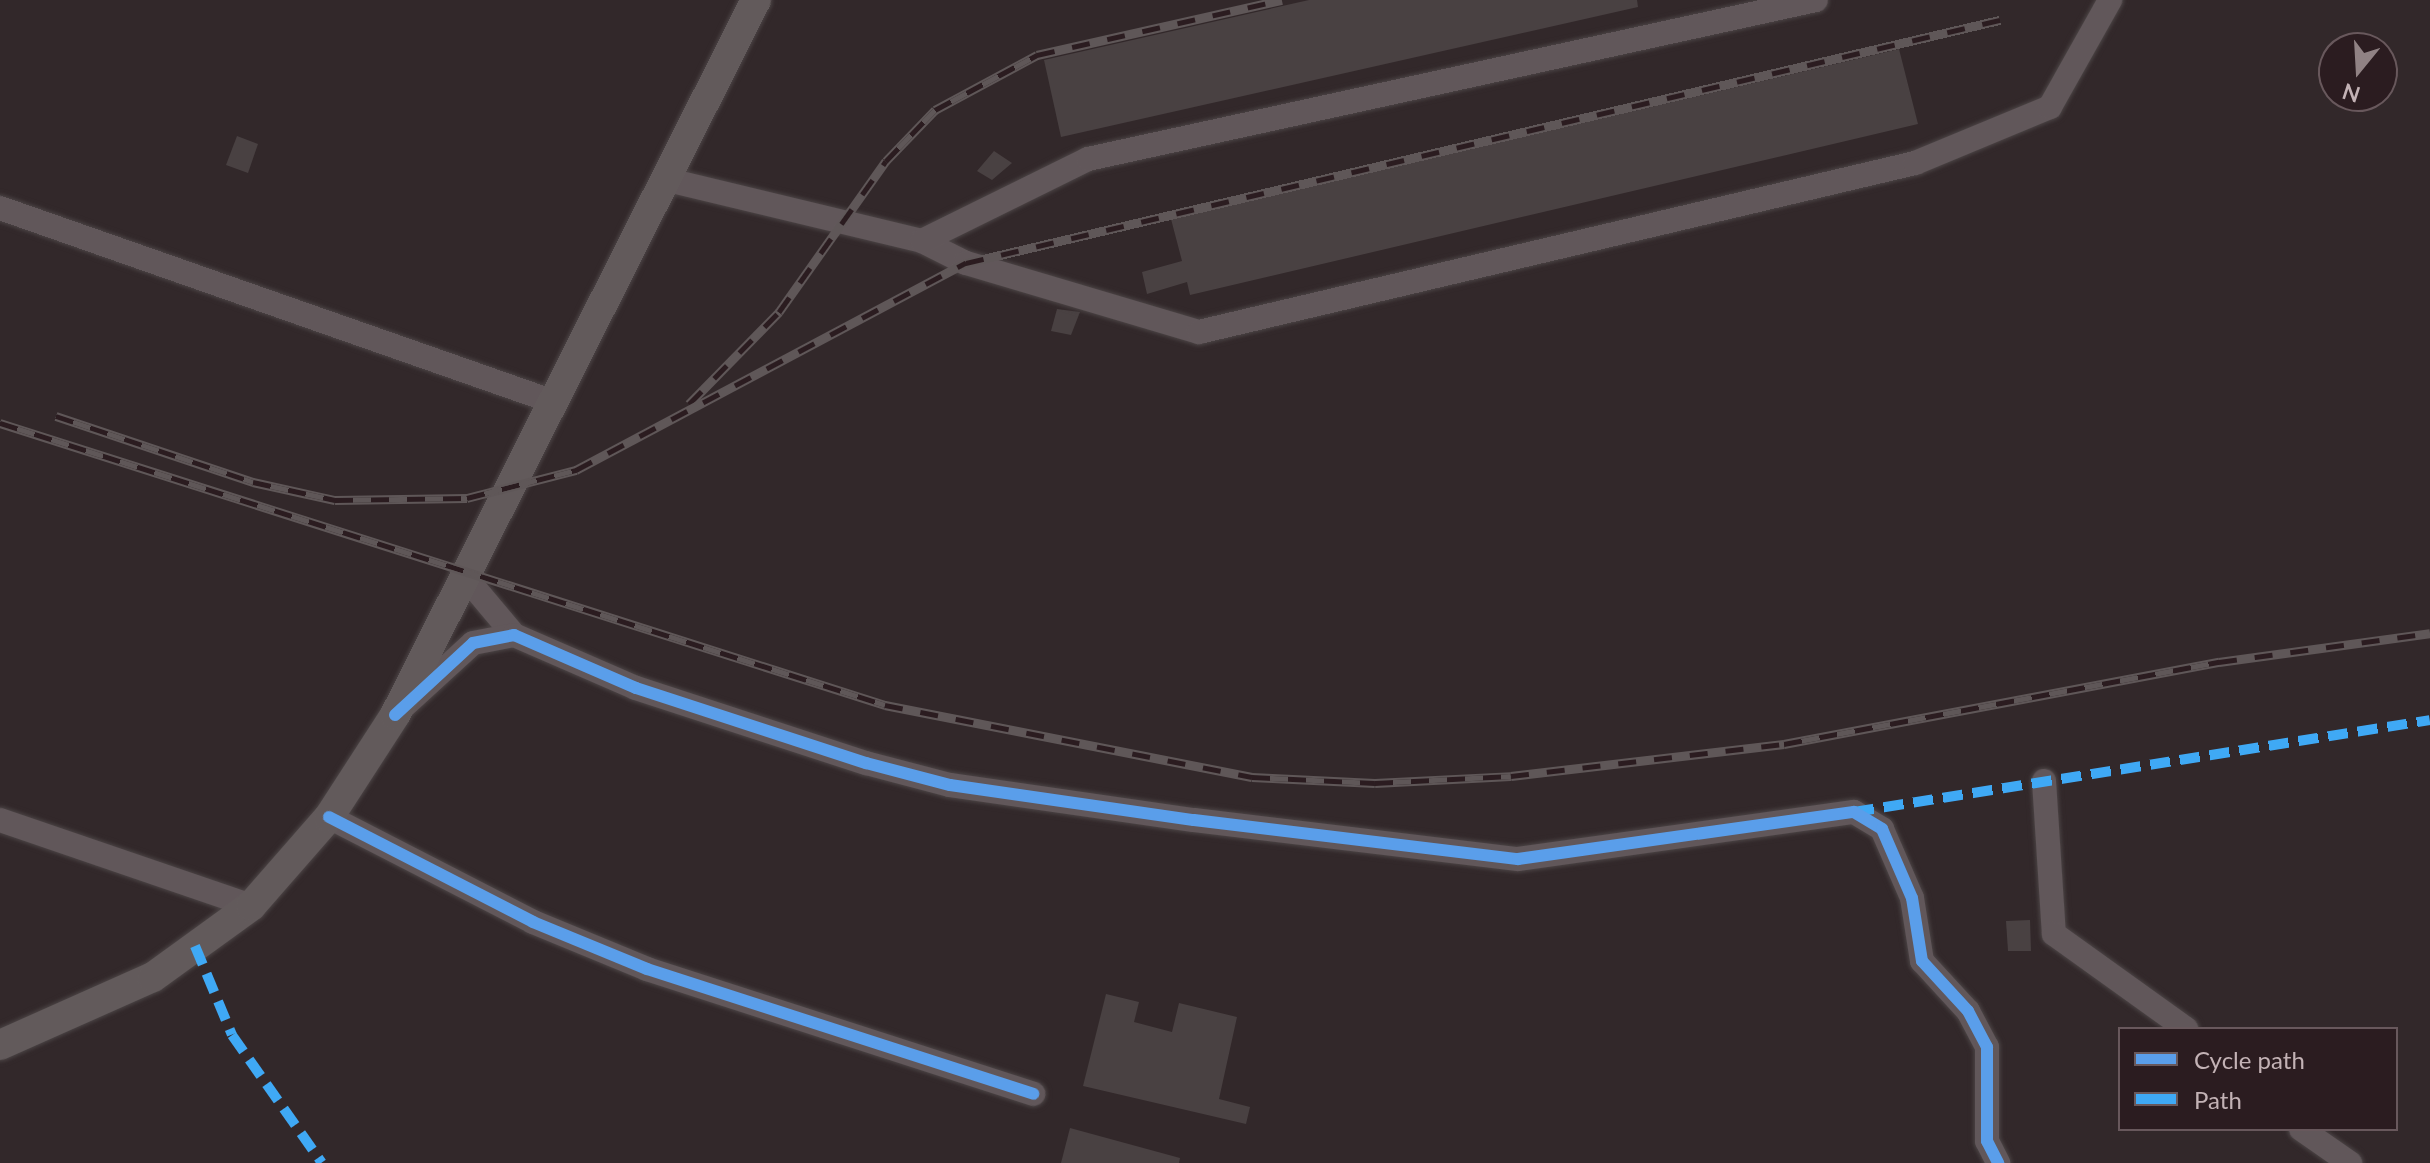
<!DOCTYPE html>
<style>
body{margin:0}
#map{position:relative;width:2430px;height:1163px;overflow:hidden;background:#32282a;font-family:Lato,sans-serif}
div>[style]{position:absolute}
.building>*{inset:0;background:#494142}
.roads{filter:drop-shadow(0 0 2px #4b4445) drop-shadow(0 0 2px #4b4445)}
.minor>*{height:24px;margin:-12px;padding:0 12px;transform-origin:12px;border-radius:12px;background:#61575a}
.major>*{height:30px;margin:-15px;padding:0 15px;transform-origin:15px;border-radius:15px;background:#625a5b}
.rail>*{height:9px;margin-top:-4.5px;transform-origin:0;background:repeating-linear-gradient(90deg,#2b1c20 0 18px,#5f5758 0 36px);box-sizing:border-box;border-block:2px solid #5f5758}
.quiet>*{height:10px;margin-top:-5px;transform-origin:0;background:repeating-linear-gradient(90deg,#3fa9f5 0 20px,transparent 0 30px)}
.cycleway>*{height:12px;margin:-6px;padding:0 6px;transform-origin:6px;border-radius:6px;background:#5a9eea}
span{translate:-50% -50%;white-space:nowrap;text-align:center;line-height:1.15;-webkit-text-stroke:8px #2b1c20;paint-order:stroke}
.legend{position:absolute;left:2118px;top:1027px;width:280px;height:104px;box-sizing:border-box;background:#2b1c20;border:2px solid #68585c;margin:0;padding:10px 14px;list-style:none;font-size:24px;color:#c3b2b5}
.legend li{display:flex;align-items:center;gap:16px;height:40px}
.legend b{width:40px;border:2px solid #68585c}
.north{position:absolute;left:2318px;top:32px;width:80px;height:80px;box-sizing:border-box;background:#2b1c20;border:2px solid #68585c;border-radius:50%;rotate:198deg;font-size:22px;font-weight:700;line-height:32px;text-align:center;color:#c3b2b5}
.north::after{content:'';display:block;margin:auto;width:28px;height:36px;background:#908284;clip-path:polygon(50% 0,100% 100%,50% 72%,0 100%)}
</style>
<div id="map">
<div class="building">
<i style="clip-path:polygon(1309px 0,1637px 0,1638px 7px,1061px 137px,1044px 60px)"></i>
<i style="clip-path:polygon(1899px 49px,1918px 124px,1190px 295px,1187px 282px,1147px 294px,1142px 272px,1182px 261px,1171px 219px)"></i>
<i style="clip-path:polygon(237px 136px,258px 144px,248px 173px,226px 165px)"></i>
<i style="clip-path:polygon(994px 151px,1012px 163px,992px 180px,977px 171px)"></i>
<i style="clip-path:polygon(1057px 309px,1080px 312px,1071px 335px,1051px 331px)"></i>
<i style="clip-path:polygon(2030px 920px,2031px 951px,2008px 951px,2006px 921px)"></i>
<i style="clip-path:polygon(1106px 994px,1139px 1002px,1134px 1022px,1172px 1032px,1179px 1003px,1237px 1017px,1219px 1099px,1250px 1107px,1246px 1124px,1083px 1086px)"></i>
<i style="clip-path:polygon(1070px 1128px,1180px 1158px,1179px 1163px,1061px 1163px)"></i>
</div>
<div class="roads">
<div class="minor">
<i style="left:664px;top:179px;width:265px;rotate:13.5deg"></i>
<i style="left:922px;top:241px;width:49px;rotate:26.6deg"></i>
<i style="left:966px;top:263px;width:243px;rotate:16.5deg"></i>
<i style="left:1199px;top:332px;width:736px;rotate:-13.28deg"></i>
<i style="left:1915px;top:163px;width:146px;rotate:-22.5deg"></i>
<i style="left:2050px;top:107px;width:123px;rotate:-60.7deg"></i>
<i style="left:0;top:208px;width:584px;rotate:19.3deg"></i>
<i style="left:922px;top:241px;width:185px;rotate:-26.3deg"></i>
<i style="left:1088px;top:159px;width:745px;rotate:-12.32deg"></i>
<i style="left:462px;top:573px;width:81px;rotate:50deg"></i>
<i style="left:402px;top:708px;width:96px;rotate:-42.5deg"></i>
<i style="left:473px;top:643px;width:42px;rotate:-11deg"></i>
<i style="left:514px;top:635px;width:133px;rotate:23.5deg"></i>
<i style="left:636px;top:688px;width:242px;rotate:18.1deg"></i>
<i style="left:866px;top:763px;width:87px;rotate:14.7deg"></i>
<i style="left:950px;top:785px;width:246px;rotate:8.2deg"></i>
<i style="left:1194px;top:820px;width:326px;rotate:6.9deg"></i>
<i style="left:1518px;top:859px;width:339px;rotate:-8deg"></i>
<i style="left:1854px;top:812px;width:33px;rotate:31deg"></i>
<i style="left:1882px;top:829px;width:75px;rotate:66.5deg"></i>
<i style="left:1912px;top:898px;width:64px;rotate:81deg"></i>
<i style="left:1922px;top:961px;width:68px;rotate:47.4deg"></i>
<i style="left:1968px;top:1011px;width:41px;rotate:62.2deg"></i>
<i style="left:1987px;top:1047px;width:94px;rotate:90deg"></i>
<i style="left:1987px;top:1141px;width:25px;rotate:63deg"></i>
<i style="left:2044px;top:781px;width:153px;rotate:86.3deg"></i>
<i style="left:2054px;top:934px;width:163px;rotate:35.7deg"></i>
<i style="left:329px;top:817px;width:229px;rotate:27.2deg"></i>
<i style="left:533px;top:922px;width:123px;rotate:22.4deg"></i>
<i style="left:647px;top:969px;width:406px;rotate:17.9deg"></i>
<i style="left:0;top:820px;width:265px;rotate:18.9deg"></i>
<i style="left:2301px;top:1129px;width:60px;rotate:34.8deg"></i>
</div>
<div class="major">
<i style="left:0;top:1045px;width:167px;rotate:-24deg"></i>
<i style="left:153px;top:977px;width:121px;rotate:-35.9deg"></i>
<i style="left:251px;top:906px;width:118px;rotate:-48.8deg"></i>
<i style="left:329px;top:817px;width:121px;rotate:-57.1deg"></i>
<i style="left:395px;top:715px;width:801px;rotate:-63.21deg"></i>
</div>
</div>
<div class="rail">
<i style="left:689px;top:404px;width:129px;rotate:-45.6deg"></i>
<i style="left:779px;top:312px;width:185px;rotate:-54.7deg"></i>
<i style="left:886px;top:161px;width:71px;rotate:-46.1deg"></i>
<i style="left:935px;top:110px;width:116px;rotate:-28.3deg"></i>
<i style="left:1037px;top:55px;width:251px;rotate:-12.7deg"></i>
<i style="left:56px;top:416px;width:208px;rotate:18.5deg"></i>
<i style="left:253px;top:482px;width:84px;rotate:12.4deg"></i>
<i style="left:335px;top:500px;width:132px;rotate:-0.9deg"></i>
<i style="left:467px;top:498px;width:113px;rotate:-14.4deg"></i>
<i style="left:576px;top:470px;width:442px;rotate:-28deg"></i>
<i style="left:966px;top:263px;width:1062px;rotate:-13.23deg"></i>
<i style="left:0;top:423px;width:929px;rotate:17.67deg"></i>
<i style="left:885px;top:705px;width:374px;rotate:11.1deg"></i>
<i style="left:1252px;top:777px;width:123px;rotate:2.8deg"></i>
<i style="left:1375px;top:783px;width:136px;rotate:-2.9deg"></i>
<i style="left:1511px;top:776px;width:275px;rotate:-6.7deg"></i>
<i style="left:1784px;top:744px;width:443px;rotate:-10.7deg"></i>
<i style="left:2219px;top:662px;width:213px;rotate:-7.8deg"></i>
</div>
<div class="quiet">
<i style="left:1854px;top:812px;width:583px;rotate:-9.07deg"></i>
<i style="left:195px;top:946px;width:96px;rotate:67.4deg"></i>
<i style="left:232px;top:1035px;width:156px;rotate:54.9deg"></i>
</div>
<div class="cycleway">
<i style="left:395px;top:715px;width:106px;rotate:-42.7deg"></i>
<i style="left:473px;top:643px;width:42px;rotate:-11deg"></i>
<i style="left:514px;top:635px;width:133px;rotate:23.5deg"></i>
<i style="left:636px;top:688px;width:242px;rotate:18.1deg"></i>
<i style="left:866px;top:763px;width:87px;rotate:14.7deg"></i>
<i style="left:950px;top:785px;width:246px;rotate:8.2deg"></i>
<i style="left:1194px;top:820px;width:326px;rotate:6.9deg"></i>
<i style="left:1518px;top:859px;width:339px;rotate:-8deg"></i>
<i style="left:1854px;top:812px;width:33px;rotate:31deg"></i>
<i style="left:1882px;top:829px;width:75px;rotate:66.5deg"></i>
<i style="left:1912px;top:898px;width:64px;rotate:81deg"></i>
<i style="left:1922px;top:961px;width:68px;rotate:47.4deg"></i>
<i style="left:1968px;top:1011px;width:41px;rotate:62.2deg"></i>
<i style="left:1987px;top:1047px;width:94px;rotate:90deg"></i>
<i style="left:1987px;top:1141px;width:25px;rotate:63deg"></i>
<i style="left:329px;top:817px;width:229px;rotate:27.2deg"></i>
<i style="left:533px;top:922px;width:123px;rotate:22.4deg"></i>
<i style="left:647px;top:969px;width:406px;rotate:17.9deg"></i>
</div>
<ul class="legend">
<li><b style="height:10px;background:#5a9eea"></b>Cycle path</li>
<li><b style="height:10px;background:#3fa9f5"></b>Path</li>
</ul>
<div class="north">N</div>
</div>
